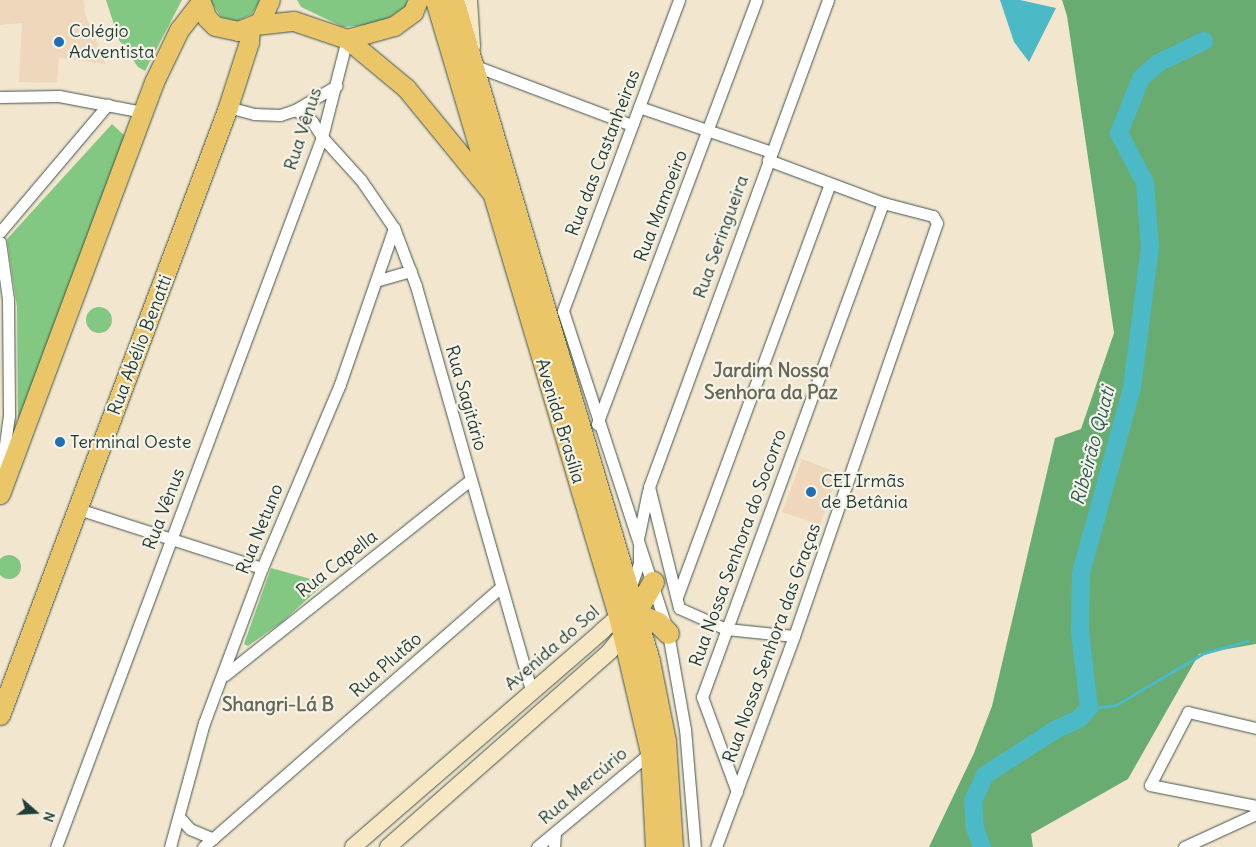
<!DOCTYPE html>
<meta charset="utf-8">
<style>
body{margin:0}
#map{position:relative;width:1256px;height:847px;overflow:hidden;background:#f3e6cf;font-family:Delius,sans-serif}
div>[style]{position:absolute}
.built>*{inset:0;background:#eed7bb}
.green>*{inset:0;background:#82c883}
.round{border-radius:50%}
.forest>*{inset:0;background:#69ac71}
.water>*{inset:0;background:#4cb9c6}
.stream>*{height:3px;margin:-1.5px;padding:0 1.5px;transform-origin:1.5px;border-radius:1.5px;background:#4cb9c6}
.river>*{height:18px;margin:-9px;padding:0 9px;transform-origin:9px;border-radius:9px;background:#4cb9c6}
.roads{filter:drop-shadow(0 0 1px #3f564b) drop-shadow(0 0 1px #3f564b)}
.street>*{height:11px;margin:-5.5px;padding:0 5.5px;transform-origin:5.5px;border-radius:5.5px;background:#fff}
.secondary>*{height:16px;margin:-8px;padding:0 8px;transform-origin:8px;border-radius:8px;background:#f7e8c3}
.primary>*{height:19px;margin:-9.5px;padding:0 9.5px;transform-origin:9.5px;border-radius:9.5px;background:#ebc669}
.highway>*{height:21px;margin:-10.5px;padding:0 10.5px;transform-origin:10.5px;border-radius:10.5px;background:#ebc669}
.dots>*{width:14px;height:14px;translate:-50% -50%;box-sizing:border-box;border:2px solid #f7f3e8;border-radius:50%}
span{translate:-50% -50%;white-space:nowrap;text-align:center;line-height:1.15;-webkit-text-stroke:4.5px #f7f3e8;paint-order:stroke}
.poi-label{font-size:18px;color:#1f3d34}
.left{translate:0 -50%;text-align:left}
.street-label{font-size:18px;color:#1f3d34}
.neighbourhood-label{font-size:19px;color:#656857;font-weight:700}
.water-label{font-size:19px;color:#2a5c58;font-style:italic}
.north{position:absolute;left:10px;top:787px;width:50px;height:50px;-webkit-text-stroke:4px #f7f3e8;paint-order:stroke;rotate:109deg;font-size:14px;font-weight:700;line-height:20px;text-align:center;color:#1f3d34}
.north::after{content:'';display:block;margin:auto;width:18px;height:22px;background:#1f3d34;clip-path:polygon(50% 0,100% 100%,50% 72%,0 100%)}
</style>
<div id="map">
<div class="built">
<i style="clip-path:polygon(0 0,84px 0,85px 14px,106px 64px,59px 58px,57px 83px,19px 82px,22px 23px,0 25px)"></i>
<i style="clip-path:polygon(802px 459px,839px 473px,820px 525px,782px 512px)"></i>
</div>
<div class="green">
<i style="clip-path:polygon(106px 0,182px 0,145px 71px,138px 67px,119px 40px)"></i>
<i style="clip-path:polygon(210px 0,260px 0,252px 14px,237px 21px,221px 17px)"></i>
<i style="clip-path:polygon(297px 0,407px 0,406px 6px,380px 24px,343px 27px,301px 7px)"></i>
<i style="clip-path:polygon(112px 124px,125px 136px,18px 430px,17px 307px,7px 239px)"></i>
<i class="round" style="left:86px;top:307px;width:26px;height:26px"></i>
<i class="round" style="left:-3px;top:555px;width:24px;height:24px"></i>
<i style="clip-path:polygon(271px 568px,325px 583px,282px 622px,248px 646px,244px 644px)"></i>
</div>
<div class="forest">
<i style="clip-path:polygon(1062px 0,1256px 0,1256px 644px,1199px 654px,1128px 779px,1031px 834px,1033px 847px,929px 847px,974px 753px,992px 706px,1055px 438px,1081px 429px,1114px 333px,1067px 16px)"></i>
</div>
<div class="water">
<i style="clip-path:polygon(1000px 0,1020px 0,1056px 8px,1029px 62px,1014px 42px)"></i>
</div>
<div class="stream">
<i style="left:1089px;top:708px;width:27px;rotate:-6deg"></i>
<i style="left:1116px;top:705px;width:102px;rotate:-30.6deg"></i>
<i style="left:1204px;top:653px;width:45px;rotate:-15.6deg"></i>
</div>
<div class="river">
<i style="left:982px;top:847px;width:20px;rotate:-110deg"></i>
<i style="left:975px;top:828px;width:27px;rotate:-94deg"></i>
<i style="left:973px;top:801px;width:29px;rotate:-65deg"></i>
<i style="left:985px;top:775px;width:83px;rotate:-32.7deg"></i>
<i style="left:1055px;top:730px;width:26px;rotate:-25deg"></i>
<i style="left:1079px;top:719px;width:15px;rotate:-48deg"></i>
<i style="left:1089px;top:708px;width:78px;rotate:-96.7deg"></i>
<i style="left:1080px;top:631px;width:58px;rotate:-89deg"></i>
<i style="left:1081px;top:573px;width:192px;rotate:-74.6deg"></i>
<i style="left:1132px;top:388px;width:141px;rotate:-82.7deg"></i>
<i style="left:1150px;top:248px;width:65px;rotate:-94.4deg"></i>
<i style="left:1145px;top:183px;width:56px;rotate:-117.5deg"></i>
<i style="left:1119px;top:133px;width:59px;rotate:-68.2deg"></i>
<i style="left:1141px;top:78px;width:23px;rotate:-41deg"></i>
<i style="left:1158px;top:63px;width:51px;rotate:-25.6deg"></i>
</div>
<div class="roads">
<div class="street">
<i style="left:679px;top:0;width:332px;rotate:110.5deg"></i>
<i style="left:563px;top:311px;width:339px;rotate:71.9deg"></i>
<i style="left:668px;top:633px;width:97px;rotate:80deg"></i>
<i style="left:685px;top:729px;width:118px;rotate:85.2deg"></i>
<i style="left:473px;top:65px;width:170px;rotate:20.7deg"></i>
<i style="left:0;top:97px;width:59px;rotate:-1deg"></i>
<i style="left:59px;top:96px;width:86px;rotate:10.8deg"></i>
<i style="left:228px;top:107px;width:27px;rotate:15deg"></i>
<i style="left:254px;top:114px;width:26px;rotate:2deg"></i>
<i style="left:280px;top:115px;width:16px;rotate:-18deg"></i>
<i style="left:295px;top:110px;width:48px;rotate:-30.3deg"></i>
<i style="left:639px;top:107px;width:139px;rotate:18.8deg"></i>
<i style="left:295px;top:110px;width:20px;rotate:33deg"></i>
<i style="left:312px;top:121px;width:19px;rotate:58deg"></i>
<i style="left:322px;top:137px;width:58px;rotate:47.8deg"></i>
<i style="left:361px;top:180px;width:58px;rotate:55.5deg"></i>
<i style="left:394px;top:228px;width:62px;rotate:69.2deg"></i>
<i style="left:416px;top:286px;width:421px;rotate:74.1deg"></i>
<i style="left:0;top:232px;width:167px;rotate:-49.8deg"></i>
<i style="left:0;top:242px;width:58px;rotate:82deg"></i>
<i style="left:8px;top:299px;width:116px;rotate:89.5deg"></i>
<i style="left:9px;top:415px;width:60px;rotate:97.7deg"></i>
<i style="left:379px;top:280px;width:33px;rotate:-16deg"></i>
<i style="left:597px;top:424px;width:453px;rotate:-69.4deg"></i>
<i style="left:78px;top:509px;width:193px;rotate:17.8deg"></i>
<i style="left:638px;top:539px;width:49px;rotate:-78.2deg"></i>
<i style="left:629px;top:591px;width:30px;rotate:-70deg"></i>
<i style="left:639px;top:563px;width:15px;rotate:-90deg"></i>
<i style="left:677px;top:597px;width:440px;rotate:-69.7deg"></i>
<i style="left:794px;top:636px;width:68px;rotate:-174.1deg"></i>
<i style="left:726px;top:629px;width:51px;rotate:-155.9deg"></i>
<i style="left:679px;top:608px;width:125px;rotate:-103.9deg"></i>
<i style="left:649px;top:487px;width:519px;rotate:-69.82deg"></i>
<i style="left:225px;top:675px;width:313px;rotate:-38.5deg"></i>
<i style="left:1256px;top:728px;width:70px;rotate:-166.8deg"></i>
<i style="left:1188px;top:712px;width:82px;rotate:117.5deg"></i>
<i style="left:1150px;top:785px;width:108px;rotate:11.2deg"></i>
<i style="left:737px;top:792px;width:101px;rotate:-110.2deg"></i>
<i style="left:702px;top:697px;width:526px;rotate:-69.88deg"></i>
<i style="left:180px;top:818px;width:15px;rotate:48deg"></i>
<i style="left:190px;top:829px;width:25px;rotate:23deg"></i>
<i style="left:56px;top:847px;width:758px;rotate:-69.46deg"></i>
<i style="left:322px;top:137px;width:101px;rotate:-75.7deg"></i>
<i style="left:170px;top:847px;width:129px;rotate:-74.7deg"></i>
<i style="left:204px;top:723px;width:165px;rotate:-69.5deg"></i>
<i style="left:262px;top:568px;width:200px;rotate:-67deg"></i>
<i style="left:340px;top:384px;width:165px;rotate:-70.9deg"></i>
<i style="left:203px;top:847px;width:395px;rotate:-41.1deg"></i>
<i style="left:537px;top:847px;width:148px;rotate:-39.8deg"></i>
<i style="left:554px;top:847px;width:15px;rotate:-86deg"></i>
<i style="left:716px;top:847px;width:225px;rotate:-69.7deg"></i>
<i style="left:794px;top:636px;width:437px;rotate:-70.9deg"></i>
<i style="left:937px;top:223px;width:8px;rotate:-120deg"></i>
<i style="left:933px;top:216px;width:52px;rotate:-165.4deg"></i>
<i style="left:883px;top:203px;width:123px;rotate:-159.5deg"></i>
<i style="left:1184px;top:847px;width:79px;rotate:-24.6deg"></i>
</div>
<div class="secondary">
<i style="left:469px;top:0;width:47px;rotate:86.3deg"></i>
<i style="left:353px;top:847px;width:330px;rotate:-40.9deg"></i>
<i style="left:602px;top:631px;width:23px;rotate:-41deg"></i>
<i style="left:619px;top:616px;width:9px;rotate:-13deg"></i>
<i style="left:388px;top:847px;width:296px;rotate:-41.4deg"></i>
<i style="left:610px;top:651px;width:29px;rotate:-52deg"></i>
</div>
<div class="primary">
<i style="left:200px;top:0;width:19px;rotate:69deg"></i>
<i style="left:207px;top:18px;width:11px;rotate:45deg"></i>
<i style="left:215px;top:26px;width:24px;rotate:12deg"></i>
<i style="left:238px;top:31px;width:24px;rotate:-22deg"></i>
<i style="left:260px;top:22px;width:24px;rotate:-66deg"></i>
<i style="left:255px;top:25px;width:39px;rotate:-6deg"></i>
<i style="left:294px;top:21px;width:56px;rotate:18.8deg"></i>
<i style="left:347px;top:39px;width:77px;rotate:39.7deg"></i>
<i style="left:406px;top:88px;width:134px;rotate:50.7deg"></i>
<i style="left:347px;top:39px;width:49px;rotate:-15.5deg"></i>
<i style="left:394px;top:26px;width:24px;rotate:-36deg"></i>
<i style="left:413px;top:12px;width:13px;rotate:-67deg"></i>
<i style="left:0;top:494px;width:440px;rotate:-69.5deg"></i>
<i style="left:154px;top:82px;width:58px;rotate:-64.3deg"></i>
<i style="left:179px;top:30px;width:34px;rotate:-52deg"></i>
<i style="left:0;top:715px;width:649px;rotate:-69.44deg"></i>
<i style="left:228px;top:107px;width:68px;rotate:-72.1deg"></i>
<i style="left:249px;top:42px;width:14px;rotate:-86deg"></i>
</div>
<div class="highway">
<i style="left:436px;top:0;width:643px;rotate:73.45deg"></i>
<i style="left:619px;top:616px;width:140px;rotate:76.8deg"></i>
<i style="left:651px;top:752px;width:95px;rotate:87deg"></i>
<i style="left:453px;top:0;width:689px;rotate:73.48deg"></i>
<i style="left:649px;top:661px;width:82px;rotate:78.7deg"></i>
<i style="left:665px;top:741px;width:106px;rotate:86.2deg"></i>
<i style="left:635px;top:613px;width:25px;rotate:23deg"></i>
<i style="left:658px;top:623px;width:14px;rotate:45deg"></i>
<i style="left:635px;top:613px;width:36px;rotate:-60deg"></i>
</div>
</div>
<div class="dots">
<i style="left:59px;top:42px;background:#1f6fb2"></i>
<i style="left:60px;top:442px;background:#1f6fb2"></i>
<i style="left:811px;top:492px;background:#1f6fb2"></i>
</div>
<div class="poi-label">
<span class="left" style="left:69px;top:42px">Colégio<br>Adventista</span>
<span class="left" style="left:70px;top:442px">Terminal Oeste</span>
<span class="left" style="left:821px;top:492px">CEI Irmãs<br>de Betânia</span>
</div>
<div class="street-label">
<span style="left:303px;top:129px;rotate:-72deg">Rua Vênus</span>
<span style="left:603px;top:153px;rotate:-69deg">Rua das Castanheiras</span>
<span style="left:661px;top:206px;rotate:-69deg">Rua Mamoeiro</span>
<span style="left:721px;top:237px;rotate:-70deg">Rua Seringueira</span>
<span style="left:140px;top:345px;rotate:-69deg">Rua Abélio Benatti</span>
<span style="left:466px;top:398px;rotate:74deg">Rua Sagitário</span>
<span style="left:560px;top:421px;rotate:73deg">Avenida Brasília</span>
<span style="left:164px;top:509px;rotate:-69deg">Rua Vênus</span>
<span style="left:260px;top:529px;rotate:-68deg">Rua Netuno</span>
<span style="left:738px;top:548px;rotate:-70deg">Rua Nossa Senhora do Socorro</span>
<span style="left:337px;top:564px;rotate:-38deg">Rua Capella</span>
<span style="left:772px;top:643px;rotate:-70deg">Rua Nossa Senhora das Graças</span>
<span style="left:552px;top:648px;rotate:-41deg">Avenida do Sol</span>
<span style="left:386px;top:665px;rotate:-41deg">Rua Plutão</span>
<span style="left:583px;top:786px;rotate:-40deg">Rua Mercúrio</span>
</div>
<div class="neighbourhood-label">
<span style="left:771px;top:382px">Jardim Nossa<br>Senhora da Paz</span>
<span style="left:278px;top:705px">Shangri-Lá B</span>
</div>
<div class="water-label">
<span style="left:1093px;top:446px;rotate:-75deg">Ribeirão Quati</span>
</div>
<div class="north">N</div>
</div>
